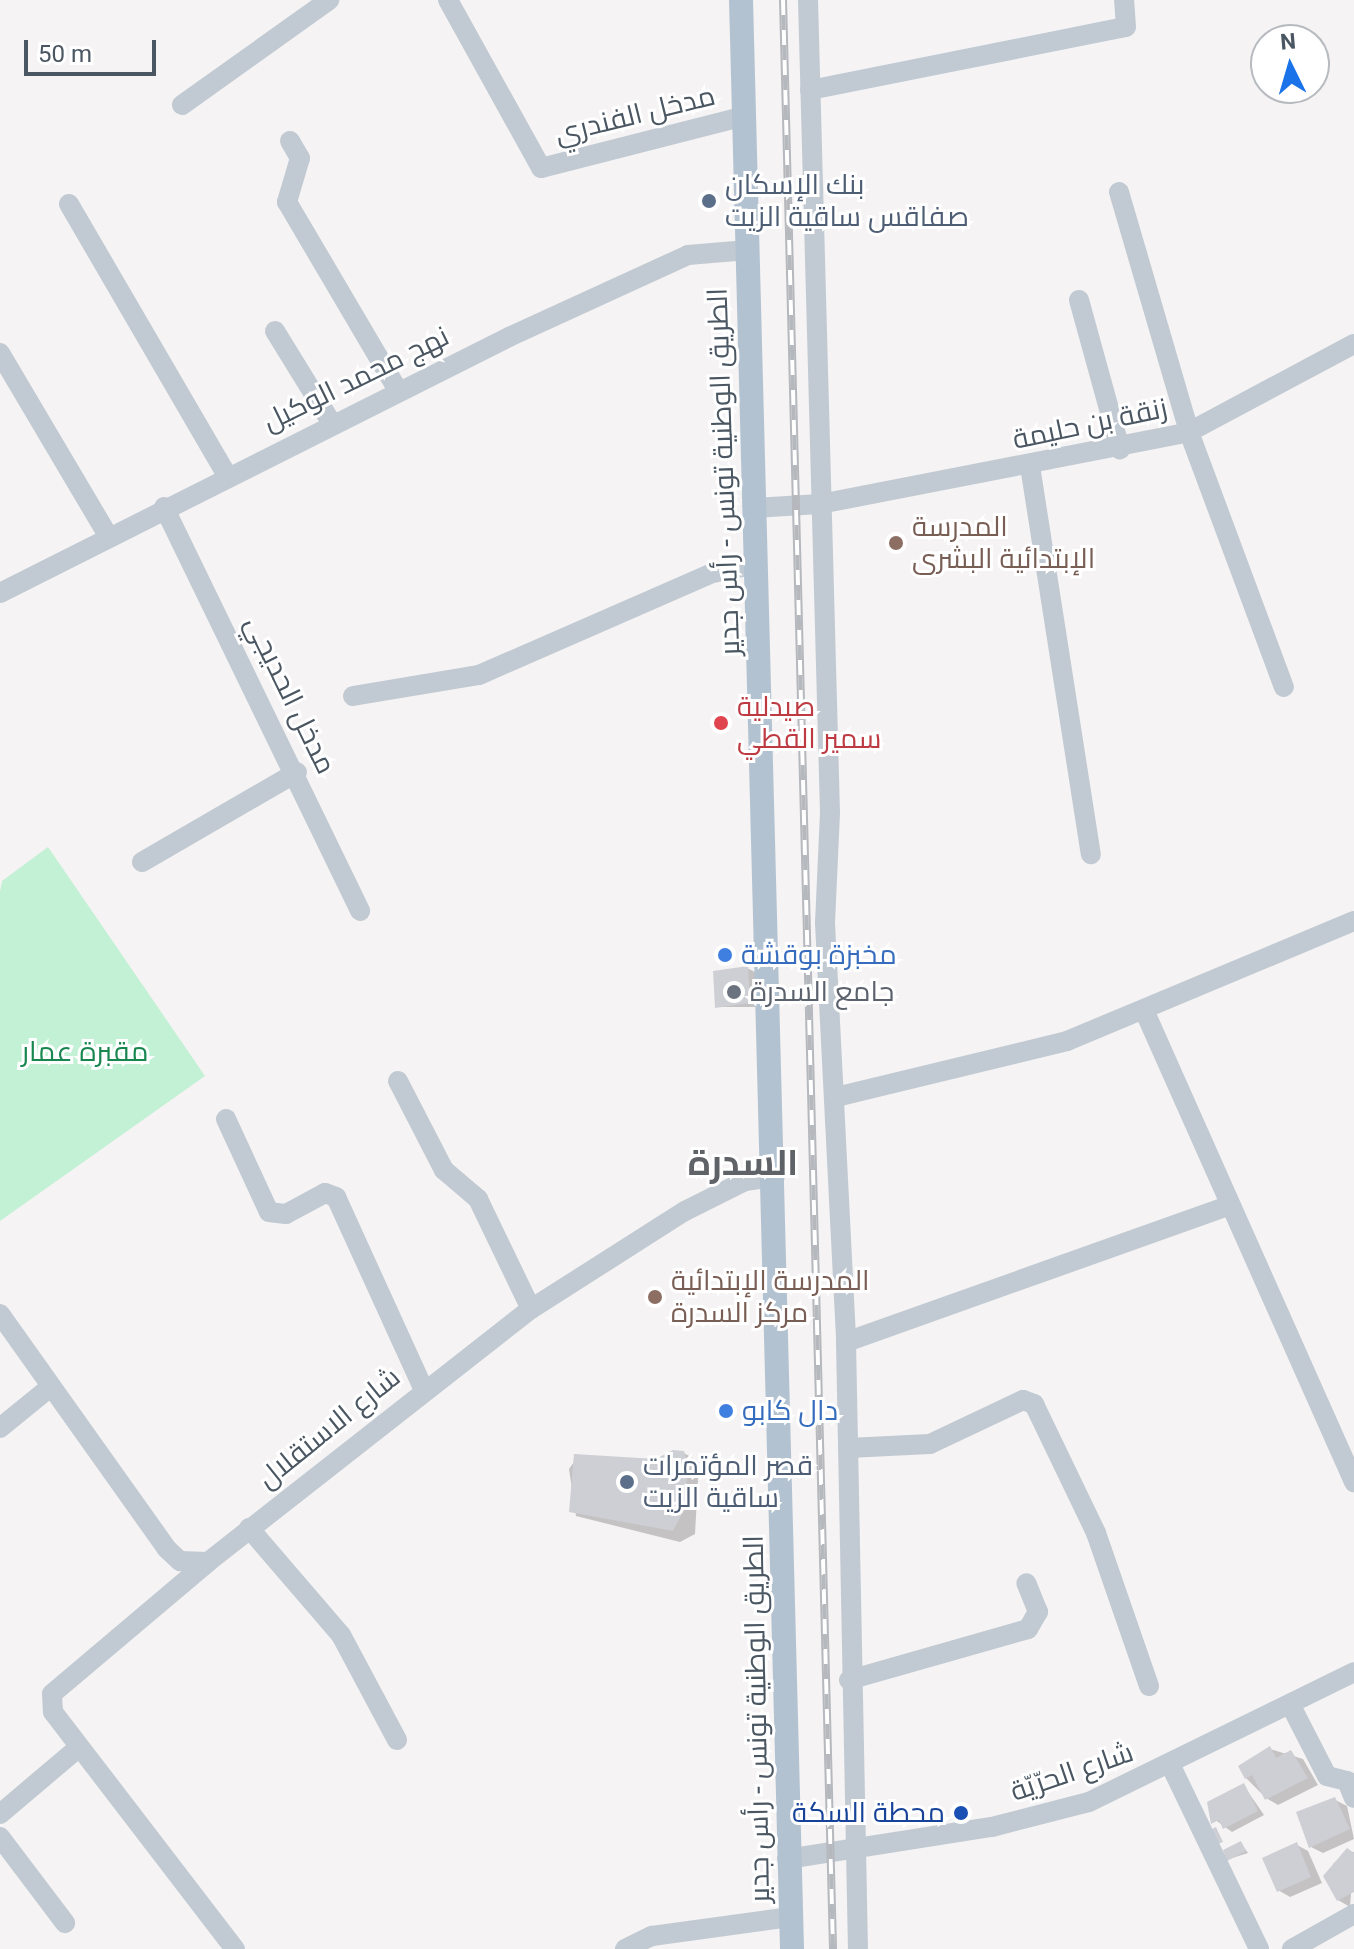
<!DOCTYPE html>
<meta charset="utf-8">
<style>
body{margin:0}
#map{position:relative;width:1354px;height:1949px;overflow:hidden;background:#f5f3f3;font-family:Roboto,Cairo,sans-serif}
div>[style]{position:absolute}
.green>*{inset:0;background:#c3f1d5}
.shadow>*{inset:0;background:#0003}
.building>*{inset:0;background:#cdcfd5}
.minor>*{height:20px;margin:-10px;padding:0 10px;transform-origin:10px;border-radius:10px;background:#c1cad2}
.major>*{height:24px;margin:-12px;padding:0 12px;transform-origin:12px;border-radius:12px;background:#b3c2d1}
.rail>*{height:8px;margin-top:-4px;transform-origin:0;background:repeating-linear-gradient(90deg,#fff 0 15px,#b5b8bd 0 30px);box-sizing:border-box;border-block:2px solid #b5b8bd}
.dots>*{width:22px;height:22px;translate:-50% -50%;box-sizing:border-box;border:4px solid #fff;border-radius:50%}
span{translate:-50% -50%;white-space:nowrap;text-align:center;line-height:1.15;-webkit-text-stroke:6px #fff;paint-order:stroke}
.street-label{font-size:28px;color:#4a5661}
.service-label{font-size:28px;color:#4e5e75}
.left{translate:0 -50%;text-align:left}
.education-label{font-size:28px;color:#785e54}
.health-label{font-size:28px;color:#be3a42}
.shop-label{font-size:28px;color:#366cbe}
.worship-label{font-size:28px;color:#5b616d}
.park-label{font-size:28px;color:#17864f}
.transit-label{font-size:28px;color:#164399}
.right{translate:-100% -50%;text-align:right}
.district-label{font-size:36px;color:#5f6368;font-weight:700}
.north{position:absolute;left:1250px;top:24px;width:80px;height:80px;box-sizing:border-box;background:#fff;border:2px solid #b7bbc0;border-radius:50%;rotate:355deg;font-size:22px;font-weight:700;line-height:32px;text-align:center;color:#4a5661}
.north::after{content:'';display:block;margin:auto;width:28px;height:36px;background:#1a73e8;clip-path:polygon(50% 0,100% 100%,50% 72%,0 100%)}
.scale{position:absolute;left:24px;top:40px;width:132px;height:36px;box-sizing:border-box;border:4px solid #4a5661;border-top:0;padding-left:10px;font-size:24px;line-height:28px;white-space:nowrap;color:#4a5661;-webkit-text-stroke:6px #fff;paint-order:stroke}
</style>
<div id="map">
<div class="green">
<i style="clip-path:polygon(48px 847px,205px 1076px,0 1221px,0 892px,2px 881px)"></i>
</div>
<div class="shadow">
<i style="clip-path:polygon(747px 968px,755px 972px,757px 1007px,717px 1007px)"></i>
<i style="clip-path:polygon(684px 1453px,699px 1462px,695px 1534px,680px 1542px,576px 1516px,569px 1469px,579px 1455px,656px 1461px)"></i>
<i style="clip-path:polygon(1270px 1749px,1303px 1759px,1318px 1785px,1278px 1805px,1266px 1798px,1246px 1778px)"></i>
<i style="clip-path:polygon(1244px 1786px,1264px 1815px,1232px 1832px,1210px 1816px)"></i>
<i style="clip-path:polygon(1335px 1800px,1347px 1806px,1354px 1839px,1323px 1853px,1311px 1847px)"></i>
<i style="clip-path:polygon(1241px 1843px,1248px 1853px,1229px 1859px)"></i>
<i style="clip-path:polygon(1297px 1845px,1308px 1851px,1322px 1883px,1290px 1897px,1278px 1890px)"></i>
<i style="clip-path:polygon(1348px 1851px,1354px 1852px,1350px 1907px,1338px 1900px,1333px 1864px)"></i>
</div>
<div class="building">
<i style="clip-path:polygon(748px 966px,750px 1003px,715px 1008px,713px 971px)"></i>
<i style="clip-path:polygon(673px 1450px,684px 1451px,688px 1465px,685px 1508px,673px 1531px,569px 1512px,574px 1454px,656px 1459px)"></i>
<i style="clip-path:polygon(1270px 1746px,1276px 1758px,1291px 1750px,1308px 1778px,1265px 1800px,1252px 1775px,1245px 1779px,1238px 1766px)"></i>
<i style="clip-path:polygon(1244px 1783px,1258px 1811px,1223px 1829px,1219px 1820px,1211px 1824px,1207px 1802px)"></i>
<i style="clip-path:polygon(1335px 1797px,1350px 1829px,1309px 1848px,1296px 1812px)"></i>
<i style="clip-path:polygon(1216px 1827px,1223px 1842px,1212px 1846px,1205px 1832px)"></i>
<i style="clip-path:polygon(1241px 1841px,1246px 1851px,1227px 1861px,1223px 1850px)"></i>
<i style="clip-path:polygon(1297px 1842px,1311px 1877px,1277px 1892px,1262px 1858px)"></i>
<i style="clip-path:polygon(1347px 1848px,1354px 1853px,1354px 1892px,1337px 1901px,1323px 1876px)"></i>
</div>
<div class="minor">
<i style="left:448px;top:0;width:192px;rotate:61deg"></i>
<i style="left:541px;top:168px;width:211px;rotate:-14.3deg"></i>
<i style="left:808px;top:0;width:813px;rotate:88.45deg"></i>
<i style="left:830px;top:813px;width:110px;rotate:92.6deg"></i>
<i style="left:825px;top:923px;width:420px;rotate:87.1deg"></i>
<i style="left:846px;top:1342px;width:607px;rotate:88.87deg"></i>
<i style="left:810px;top:90px;width:322px;rotate:-11.3deg"></i>
<i style="left:1126px;top:27px;width:27px;rotate:-94deg"></i>
<i style="left:182px;top:105px;width:181px;rotate:-35.5deg"></i>
<i style="left:290px;top:141px;width:20px;rotate:60deg"></i>
<i style="left:300px;top:158px;width:46px;rotate:106.5deg"></i>
<i style="left:287px;top:202px;width:217px;rotate:59.5deg"></i>
<i style="left:1119px;top:192px;width:250px;rotate:73.7deg"></i>
<i style="left:1189px;top:432px;width:272px;rotate:69.6deg"></i>
<i style="left:69px;top:204px;width:312px;rotate:59.8deg"></i>
<i style="left:1079px;top:300px;width:155px;rotate:74.6deg"></i>
<i style="left:275px;top:331px;width:107px;rotate:58.4deg"></i>
<i style="left:0;top:353px;width:210px;rotate:59.4deg"></i>
<i style="left:1030px;top:466px;width:393px;rotate:81.1deg"></i>
<i style="left:164px;top:507px;width:449px;rotate:64.1deg"></i>
<i style="left:755px;top:508px;width:65px;rotate:-3.5deg"></i>
<i style="left:820px;top:504px;width:376px;rotate:-11deg"></i>
<i style="left:1189px;top:432px;width:187px;rotate:-28.1deg"></i>
<i style="left:0;top:593px;width:570px;rotate:-26.7deg"></i>
<i style="left:509px;top:337px;width:197px;rotate:-24.6deg"></i>
<i style="left:688px;top:255px;width:60px;rotate:-4.8deg"></i>
<i style="left:353px;top:696px;width:128px;rotate:-9.5deg"></i>
<i style="left:479px;top:675px;width:255px;rotate:-23.6deg"></i>
<i style="left:713px;top:573px;width:45px;rotate:-11.6deg"></i>
<i style="left:142px;top:862px;width:179px;rotate:-30.1deg"></i>
<i style="left:1144px;top:1010px;width:517px;rotate:66.01deg"></i>
<i style="left:398px;top:1081px;width:100px;rotate:62.7deg"></i>
<i style="left:444px;top:1170px;width:45px;rotate:40.5deg"></i>
<i style="left:478px;top:1199px;width:122px;rotate:64.3deg"></i>
<i style="left:836px;top:1097px;width:238px;rotate:-13.6deg"></i>
<i style="left:1067px;top:1041px;width:311px;rotate:-22.7deg"></i>
<i style="left:226px;top:1119px;width:102px;rotate:65.2deg"></i>
<i style="left:269px;top:1212px;width:17px;rotate:7deg"></i>
<i style="left:286px;top:1214px;width:44px;rotate:-28.3deg"></i>
<i style="left:325px;top:1193px;width:12px;rotate:20deg"></i>
<i style="left:336px;top:1197px;width:210px;rotate:65.5deg"></i>
<i style="left:0;top:1314px;width:288px;rotate:54.6deg"></i>
<i style="left:167px;top:1549px;width:18px;rotate:43deg"></i>
<i style="left:180px;top:1561px;width:28px;rotate:2deg"></i>
<i style="left:208px;top:1562px;width:410px;rotate:-38.1deg"></i>
<i style="left:531px;top:1309px;width:183px;rotate:-32.5deg"></i>
<i style="left:685px;top:1211px;width:67px;rotate:-26.6deg"></i>
<i style="left:745px;top:1181px;width:30px;rotate:-8deg"></i>
<i style="left:846px;top:1342px;width:405px;rotate:-19.6deg"></i>
<i style="left:0;top:1428px;width:63px;rotate:-39.2deg"></i>
<i style="left:848px;top:1448px;width:82px;rotate:-2.8deg"></i>
<i style="left:930px;top:1444px;width:103px;rotate:-25.3deg"></i>
<i style="left:1023px;top:1400px;width:12px;rotate:20deg"></i>
<i style="left:1034px;top:1404px;width:143px;rotate:64.3deg"></i>
<i style="left:1096px;top:1533px;width:162px;rotate:70.9deg"></i>
<i style="left:249px;top:1528px;width:141px;rotate:49.3deg"></i>
<i style="left:341px;top:1635px;width:119px;rotate:61.9deg"></i>
<i style="left:208px;top:1562px;width:204px;rotate:139.8deg"></i>
<i style="left:52px;top:1694px;width:18px;rotate:87deg"></i>
<i style="left:53px;top:1712px;width:299px;rotate:52.5deg"></i>
<i style="left:849px;top:1680px;width:186px;rotate:-15.9deg"></i>
<i style="left:1028px;top:1629px;width:20px;rotate:-60deg"></i>
<i style="left:1038px;top:1612px;width:31px;rotate:-112deg"></i>
<i style="left:1290px;top:1704px;width:81px;rotate:62.8deg"></i>
<i style="left:1327px;top:1776px;width:21px;rotate:14deg"></i>
<i style="left:1347px;top:1781px;width:18px;rotate:68deg"></i>
<i style="left:1171px;top:1766px;width:203px;rotate:64.3deg"></i>
<i style="left:0;top:1814px;width:102px;rotate:-40.2deg"></i>
<i style="left:0;top:1837px;width:108px;rotate:52.9deg"></i>
<i style="left:787px;top:1859px;width:207px;rotate:-8.9deg"></i>
<i style="left:992px;top:1827px;width:100px;rotate:-14.5deg"></i>
<i style="left:1089px;top:1802px;width:295px;rotate:-26.1deg"></i>
<i style="left:625px;top:1949px;width:30px;rotate:-26deg"></i>
<i style="left:652px;top:1936px;width:139px;rotate:-7.8deg"></i>
<i style="left:1292px;top:1949px;width:71px;rotate:-29.4deg"></i>
</div>
<div class="major">
<i style="left:741px;top:0;width:1950px;rotate:88.5deg"></i>
</div>
<div class="rail">
<i style="left:783px;top:0;width:1950px;rotate:88.53deg"></i>
</div>
<div class="dots">
<i style="left:709px;top:201px;background:#5c6f8a"></i>
<i style="left:896px;top:543px;background:#8d6e63"></i>
<i style="left:721px;top:723px;background:#e0444e"></i>
<i style="left:725px;top:955px;background:#3f7fe0"></i>
<i style="left:734px;top:992px;background:#6b7280"></i>
<i style="left:655px;top:1297px;background:#8d6e63"></i>
<i style="left:726px;top:1411px;background:#3f7fe0"></i>
<i style="left:627px;top:1482px;background:#5c6f8a"></i>
<i style="left:961px;top:1813px;background:#1a4fb4"></i>
</div>
<div class="street-label">
<span style="left:635px;top:115px;rotate:-14deg">مدخل الفندري</span>
<span style="left:356px;top:379px;rotate:-26deg">نهج محمد الوكيل</span>
<span style="left:1090px;top:424px;rotate:-12deg">زنقة بن حليمة</span>
<span style="left:724px;top:472px;rotate:-92deg">الطريق الوطنية تونس - رأس جدير</span>
<span style="left:290px;top:695px;rotate:64deg">مدخل الحديجي</span>
<span style="left:329px;top:1428px;rotate:-39deg">شارع الاستقلال</span>
<span style="left:757px;top:1719px;rotate:-91deg">الطريق الوطنية تونس - رأس جدير</span>
<span style="left:1072px;top:1772px;rotate:-19deg">شارع الحرّيّة</span>
</div>
<div class="service-label">
<span class="left" style="left:725px;top:201px">بنك الإسكان<br>صفاقس ساقية الزيت</span>
<span class="left" style="left:643px;top:1482px">قصر المؤتمرات<br>ساقية الزيت</span>
</div>
<div class="education-label">
<span class="left" style="left:912px;top:543px">المدرسة<br>الإبتدائية البشرى</span>
<span class="left" style="left:671px;top:1297px">المدرسة الإبتدائية<br>مركز السدرة</span>
</div>
<div class="health-label">
<span class="left" style="left:737px;top:723px">صيدلية<br>سمير القطي</span>
</div>
<div class="shop-label">
<span class="left" style="left:741px;top:955px">مخبزة بوقشة</span>
<span class="left" style="left:742px;top:1411px">دال كابو</span>
</div>
<div class="worship-label">
<span class="left" style="left:750px;top:992px">جامع السدرة</span>
</div>
<div class="park-label">
<span style="left:85px;top:1052px">مقبرة عمار</span>
</div>
<div class="transit-label">
<span class="right" style="left:945px;top:1813px">محطة السكة</span>
</div>
<div class="district-label">
<span style="left:743px;top:1164px">السدرة</span>
</div>
<div class="north">N</div>
<div class="scale">50 m</div>
</div>
